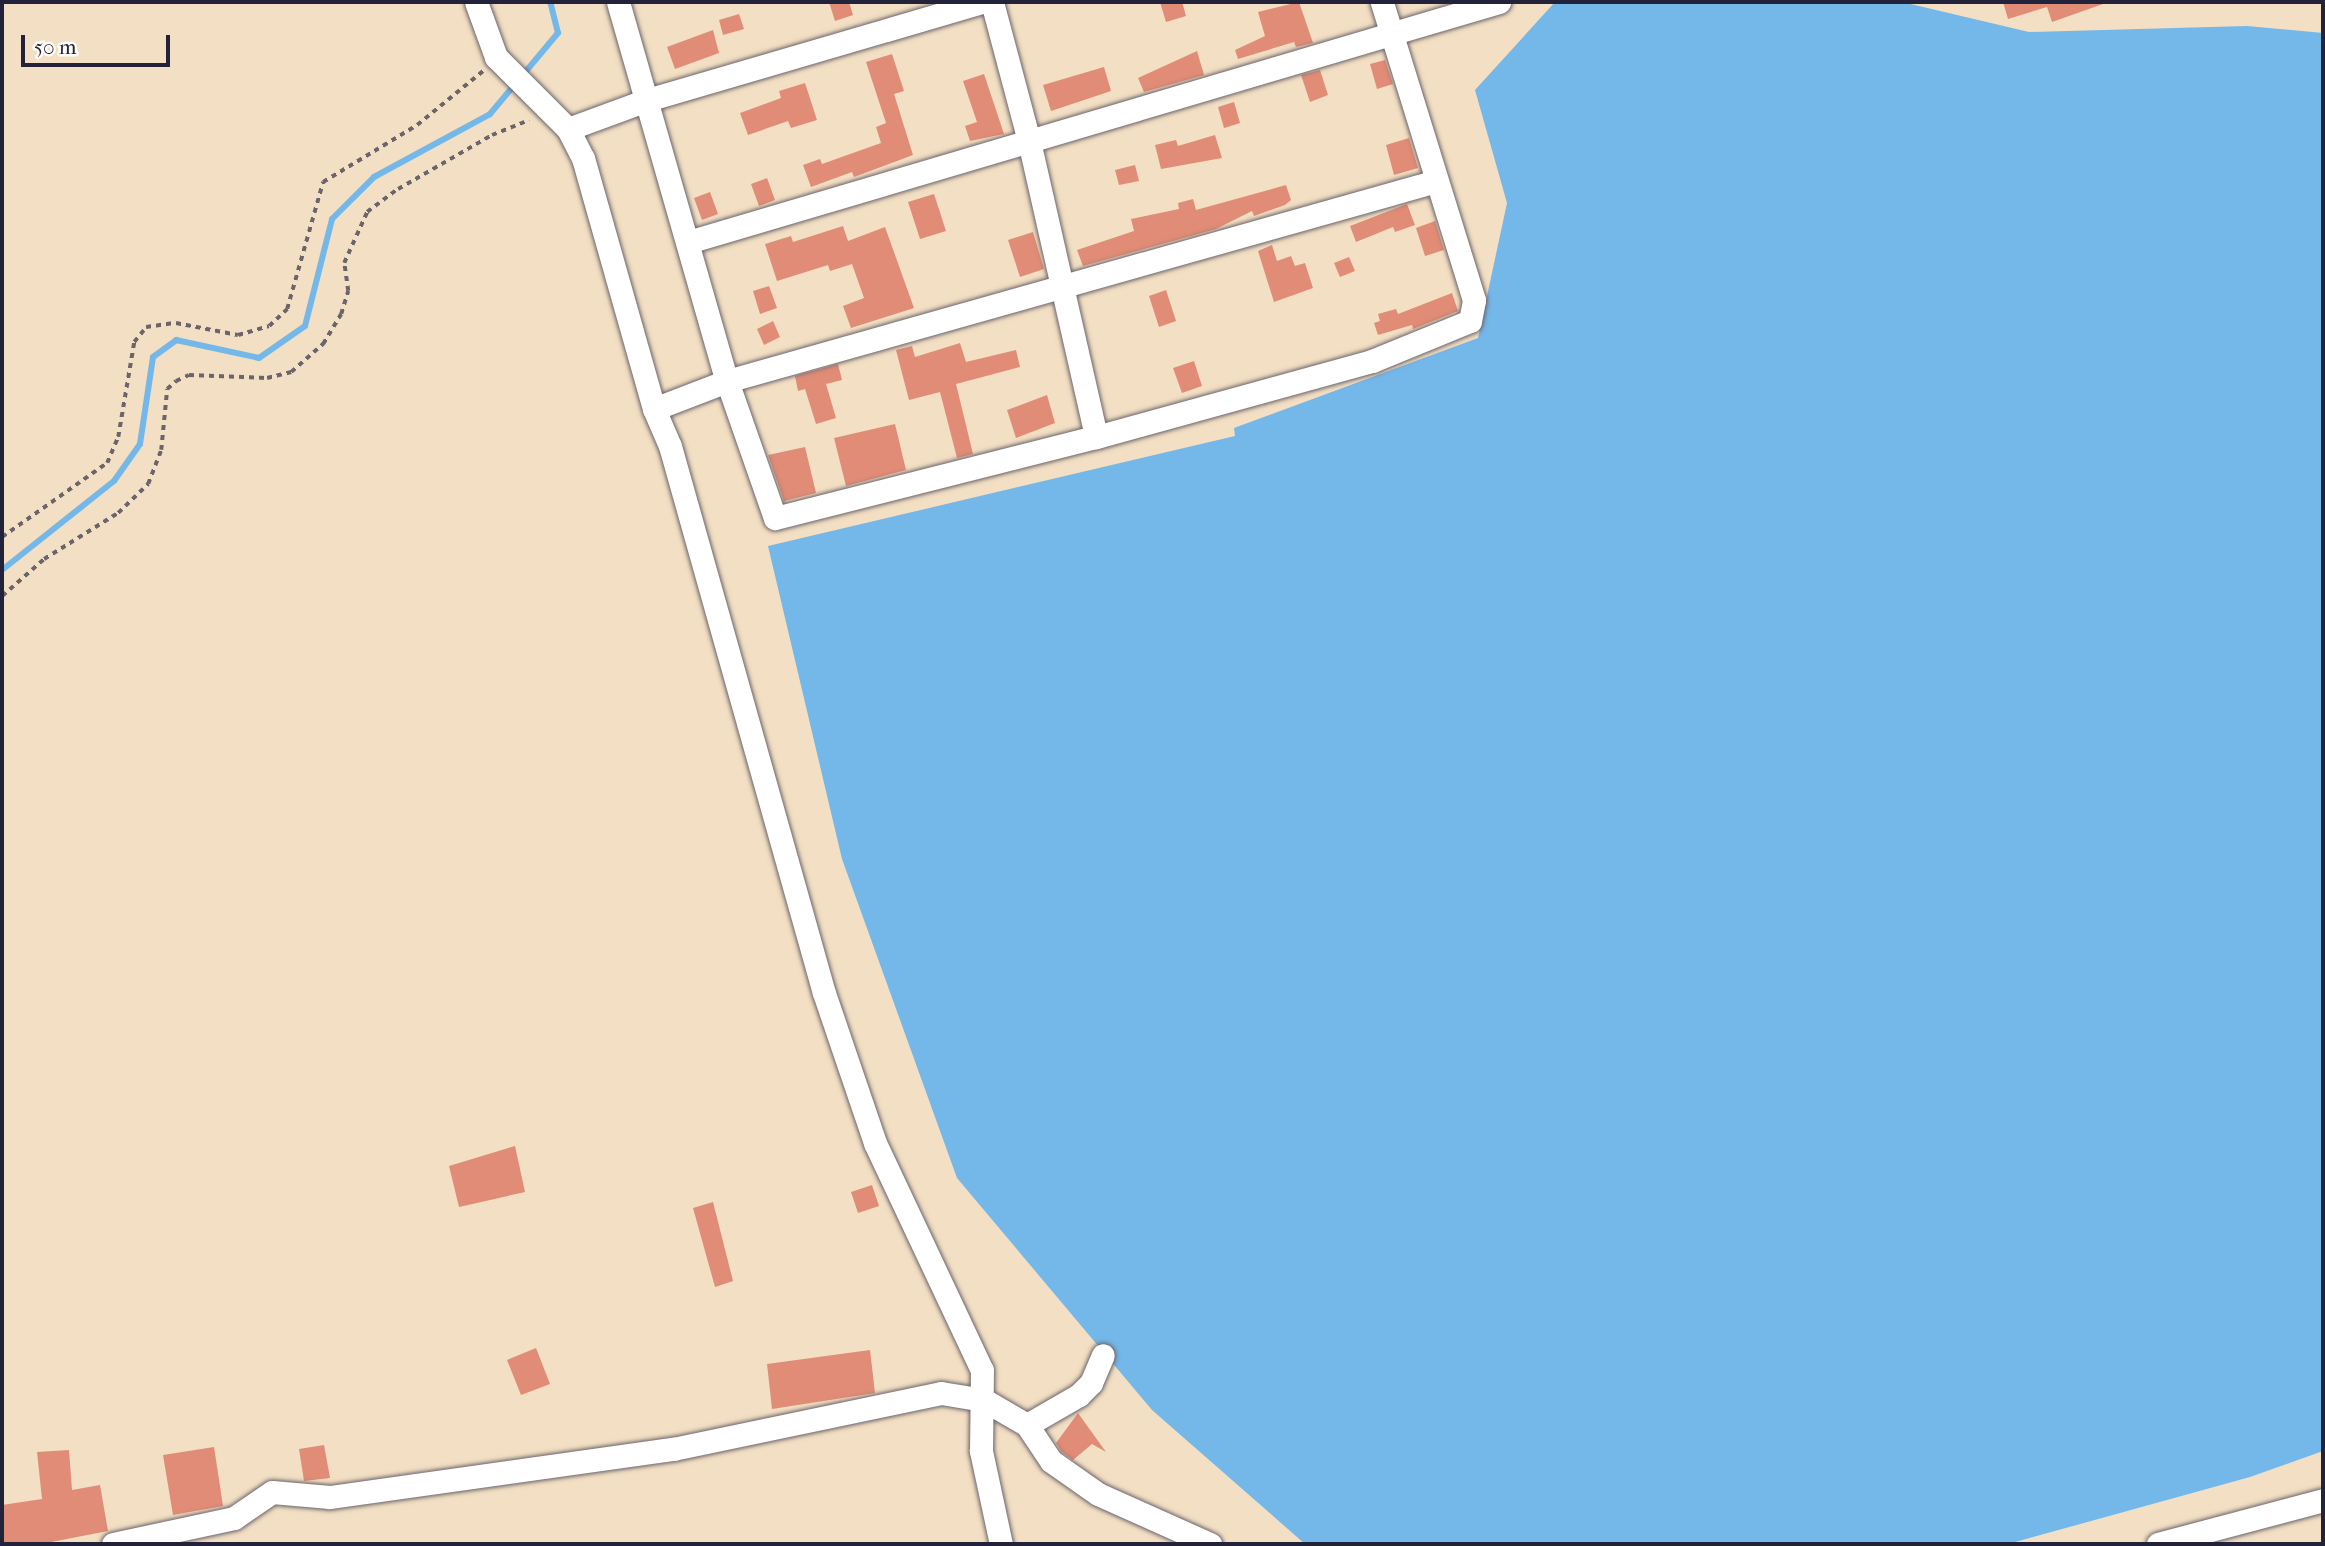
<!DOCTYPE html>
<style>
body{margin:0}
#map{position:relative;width:2325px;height:1546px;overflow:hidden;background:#f3dfc3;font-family:"IM FELL French Canon",serif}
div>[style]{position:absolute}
.water>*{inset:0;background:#74b7e9}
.stream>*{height:6px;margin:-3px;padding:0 3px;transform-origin:3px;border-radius:3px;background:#74b7e9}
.building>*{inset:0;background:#e18c76}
.path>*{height:3.5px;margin-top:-1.75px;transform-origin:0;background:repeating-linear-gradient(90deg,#6b646b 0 5px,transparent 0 10px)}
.roads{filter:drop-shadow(0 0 2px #6b646b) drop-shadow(0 0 2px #6b646b)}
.minor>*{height:23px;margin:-11.5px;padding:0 11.5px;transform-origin:11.5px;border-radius:11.5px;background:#fff}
span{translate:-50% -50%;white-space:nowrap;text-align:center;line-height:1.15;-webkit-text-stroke:5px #fdfcf7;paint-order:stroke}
.frame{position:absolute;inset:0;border:4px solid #22223b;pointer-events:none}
.scale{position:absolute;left:21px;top:35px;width:149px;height:32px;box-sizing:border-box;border:4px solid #22223b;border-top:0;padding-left:9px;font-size:21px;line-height:24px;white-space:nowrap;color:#22223b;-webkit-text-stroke:5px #fdfcf7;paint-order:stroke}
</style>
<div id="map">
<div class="water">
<i style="clip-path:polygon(1555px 2px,1902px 2px,2029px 32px,2247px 26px,2323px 33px,2323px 1451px,2250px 1477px,2008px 1544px,1305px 1544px,1152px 1410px,957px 1178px,842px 859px,768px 546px,1235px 436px,1234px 428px,1478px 338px,1507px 203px,1475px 90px)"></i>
</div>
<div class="stream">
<i style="left:2px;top:570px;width:143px;rotate:-38.5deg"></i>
<i style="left:114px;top:481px;width:45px;rotate:-54.9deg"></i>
<i style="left:140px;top:444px;width:88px;rotate:-81.5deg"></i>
<i style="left:153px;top:357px;width:29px;rotate:-36deg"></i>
<i style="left:176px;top:340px;width:85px;rotate:12.2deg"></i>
<i style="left:259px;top:358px;width:56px;rotate:-34.8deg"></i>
<i style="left:305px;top:326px;width:110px;rotate:-75.8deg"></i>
<i style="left:332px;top:219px;width:59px;rotate:-45deg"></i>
<i style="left:374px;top:177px;width:132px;rotate:-28.5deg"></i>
<i style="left:490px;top:114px;width:106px;rotate:-50deg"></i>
<i style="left:558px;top:33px;width:32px;rotate:-104deg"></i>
</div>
<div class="building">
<i style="clip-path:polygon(829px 2px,849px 2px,853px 15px,835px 21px)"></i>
<i style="clip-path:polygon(1160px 2px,1182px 2px,1186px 16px,1166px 22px)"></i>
<i style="clip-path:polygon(1299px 2px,1313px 43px,1296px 47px,1294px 42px,1238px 59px,1235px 50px,1265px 36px,1258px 12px)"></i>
<i style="clip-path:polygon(2003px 2px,2102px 2px,2103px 4px,2052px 22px,2047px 7px,2008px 19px)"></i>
<i style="clip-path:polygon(739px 14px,744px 29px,723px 35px,719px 20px)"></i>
<i style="clip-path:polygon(713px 30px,719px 53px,675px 69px,667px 47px)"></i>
<i style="clip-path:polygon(1197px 51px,1204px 75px,1144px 92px,1138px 78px)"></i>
<i style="clip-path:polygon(892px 54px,904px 91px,894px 94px,913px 155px,854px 177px,852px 172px,811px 187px,803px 165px,820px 159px,822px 164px,881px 143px,876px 127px,886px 123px,866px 62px)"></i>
<i style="clip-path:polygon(1385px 60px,1393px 84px,1377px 89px,1370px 64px)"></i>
<i style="clip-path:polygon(1104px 67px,1111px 91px,1051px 111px,1043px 85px)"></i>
<i style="clip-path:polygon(1320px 70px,1328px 95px,1310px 102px,1301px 75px)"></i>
<i style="clip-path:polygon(984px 74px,1004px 134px,970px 141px,965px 126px,977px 122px,963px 81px)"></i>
<i style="clip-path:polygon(805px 83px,817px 120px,791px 128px,788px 121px,748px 135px,740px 113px,781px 98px,779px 91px)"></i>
<i style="clip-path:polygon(1234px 102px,1240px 123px,1224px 128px,1218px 107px)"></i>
<i style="clip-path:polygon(1215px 135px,1222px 158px,1161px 169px,1155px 145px,1176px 140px,1178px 146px)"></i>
<i style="clip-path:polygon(1409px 138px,1418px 168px,1394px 175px,1386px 145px)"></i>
<i style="clip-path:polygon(1135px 165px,1139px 181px,1119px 185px,1115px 170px)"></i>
<i style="clip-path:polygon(767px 178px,775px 200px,759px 206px,751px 184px)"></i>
<i style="clip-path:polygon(1286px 185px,1291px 200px,1285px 205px,1254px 216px,1252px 211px,1216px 229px,1083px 266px,1077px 250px,1134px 231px,1131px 219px,1179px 209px,1178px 203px,1193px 199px,1196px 210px)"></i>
<i style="clip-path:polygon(710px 192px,718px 214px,702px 220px,694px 198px)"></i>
<i style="clip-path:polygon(934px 194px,946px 231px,920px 239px,908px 202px)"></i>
<i style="clip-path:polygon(1407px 204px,1415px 225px,1395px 232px,1393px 227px,1356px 242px,1350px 226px)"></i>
<i style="clip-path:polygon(1435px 221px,1444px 250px,1425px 256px,1416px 228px)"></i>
<i style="clip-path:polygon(843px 226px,848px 241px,885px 227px,914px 308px,851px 328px,843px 306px,864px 298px,852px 264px,830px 271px,828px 265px,777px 281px,765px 244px,791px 236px,793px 242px)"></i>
<i style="clip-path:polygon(1033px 232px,1044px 269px,1020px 277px,1008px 240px)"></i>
<i style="clip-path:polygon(1272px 245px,1277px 261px,1291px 256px,1295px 266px,1305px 263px,1313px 288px,1274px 302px,1258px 251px)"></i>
<i style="clip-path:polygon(1349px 257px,1355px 271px,1340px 277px,1334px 263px)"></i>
<i style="clip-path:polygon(769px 286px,777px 308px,760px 314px,753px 291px)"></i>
<i style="clip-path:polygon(1166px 290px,1176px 321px,1159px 327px,1149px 296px)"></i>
<i style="clip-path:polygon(1452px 293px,1458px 311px,1413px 329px,1412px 325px,1378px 335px,1374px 323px,1380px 321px,1378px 314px,1396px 309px,1398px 314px)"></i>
<i style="clip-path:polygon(773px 321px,780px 337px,764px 345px,757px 329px)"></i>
<i style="clip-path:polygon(960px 343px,966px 362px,1016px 350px,1020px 367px,956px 384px,973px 454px,957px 458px,940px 392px,909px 400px,896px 350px,912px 346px,915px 357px)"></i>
<i style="clip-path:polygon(1194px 361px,1202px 386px,1182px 393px,1173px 368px)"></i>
<i style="clip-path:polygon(838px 364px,842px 380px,826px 384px,836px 418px,816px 424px,805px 389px,798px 391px,795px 376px)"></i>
<i style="clip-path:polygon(1047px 395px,1055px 423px,1016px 438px,1007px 410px)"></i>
<i style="clip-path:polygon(895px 424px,906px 470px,846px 486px,834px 438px)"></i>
<i style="clip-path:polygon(805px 447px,816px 493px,784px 501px,768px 455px)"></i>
<i style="clip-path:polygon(515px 1146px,525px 1192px,459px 1207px,449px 1166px)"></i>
<i style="clip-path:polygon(872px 1185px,879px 1206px,858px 1213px,851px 1192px)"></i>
<i style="clip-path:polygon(713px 1202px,733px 1281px,715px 1287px,693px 1208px)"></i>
<i style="clip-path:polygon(536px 1348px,550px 1384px,521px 1395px,507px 1360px)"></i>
<i style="clip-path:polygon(870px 1350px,875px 1393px,772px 1409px,767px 1364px)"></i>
<i style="clip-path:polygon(1078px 1413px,1106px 1452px,1092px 1444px,1073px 1460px,1061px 1451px,1056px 1443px)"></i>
<i style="clip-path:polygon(324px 1445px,330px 1478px,304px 1481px,299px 1449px)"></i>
<i style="clip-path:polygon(214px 1447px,223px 1506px,173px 1515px,163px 1455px)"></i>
<i style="clip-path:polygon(69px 1450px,72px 1490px,100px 1485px,108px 1531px,41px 1544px,2px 1544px,2px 1505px,42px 1499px,37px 1452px)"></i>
</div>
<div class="path">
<i style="left:2px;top:537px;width:128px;rotate:-35.2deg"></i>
<i style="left:107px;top:463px;width:28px;rotate:-67deg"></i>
<i style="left:118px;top:437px;width:96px;rotate:-80.4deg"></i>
<i style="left:134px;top:342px;width:19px;rotate:-51deg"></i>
<i style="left:146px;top:327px;width:30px;rotate:-8deg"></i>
<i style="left:176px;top:323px;width:63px;rotate:11deg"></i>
<i style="left:238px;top:335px;width:32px;rotate:-16deg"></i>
<i style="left:269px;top:326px;width:25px;rotate:-43deg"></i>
<i style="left:287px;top:309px;width:132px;rotate:-74.2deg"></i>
<i style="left:323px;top:182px;width:110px;rotate:-31.2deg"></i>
<i style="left:417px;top:125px;width:85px;rotate:-39.3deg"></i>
<i style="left:2px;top:596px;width:56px;rotate:-41.4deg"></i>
<i style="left:44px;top:559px;width:87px;rotate:-31.9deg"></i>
<i style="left:118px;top:513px;width:42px;rotate:-44deg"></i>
<i style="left:148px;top:484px;width:36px;rotate:-69deg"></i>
<i style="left:161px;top:450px;width:61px;rotate:-84.4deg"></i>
<i style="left:167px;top:389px;width:12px;rotate:-42deg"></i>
<i style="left:176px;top:381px;width:14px;rotate:-25deg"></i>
<i style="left:189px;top:375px;width:78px;rotate:2.2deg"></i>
<i style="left:267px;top:378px;width:25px;rotate:-14deg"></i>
<i style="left:291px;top:372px;width:43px;rotate:-41.2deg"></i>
<i style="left:323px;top:344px;width:35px;rotate:-59deg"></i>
<i style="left:341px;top:314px;width:24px;rotate:-73deg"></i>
<i style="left:348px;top:291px;width:28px;rotate:-98deg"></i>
<i style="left:344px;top:263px;width:56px;rotate:-65.7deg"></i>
<i style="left:367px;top:212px;width:39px;rotate:-37deg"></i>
<i style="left:398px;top:189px;width:108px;rotate:-29.9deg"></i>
<i style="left:492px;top:135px;width:40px;rotate:-22deg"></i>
</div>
<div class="roads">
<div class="minor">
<i style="left:476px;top:2px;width:59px;rotate:70deg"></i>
<i style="left:496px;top:57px;width:102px;rotate:45deg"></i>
<i style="left:568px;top:129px;width:33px;rotate:63deg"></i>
<i style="left:583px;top:158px;width:261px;rotate:74.2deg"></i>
<i style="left:654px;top:409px;width:40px;rotate:66.6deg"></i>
<i style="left:670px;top:446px;width:568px;rotate:74.28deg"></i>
<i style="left:824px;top:993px;width:158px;rotate:71.2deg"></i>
<i style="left:875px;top:1143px;width:251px;rotate:64.8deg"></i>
<i style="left:982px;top:1370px;width:81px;rotate:90.7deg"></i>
<i style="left:981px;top:1451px;width:95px;rotate:77.9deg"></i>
<i style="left:618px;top:2px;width:394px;rotate:74deg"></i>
<i style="left:727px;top:381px;width:145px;rotate:70.7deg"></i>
<i style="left:775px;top:518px;width:331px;rotate:-14.2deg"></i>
<i style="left:1096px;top:437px;width:286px;rotate:-15.4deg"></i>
<i style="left:1372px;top:361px;width:106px;rotate:-22.2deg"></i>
<i style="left:1470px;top:321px;width:21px;rotate:-79deg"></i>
<i style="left:1474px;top:300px;width:312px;rotate:-107.2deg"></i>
<i style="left:992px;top:2px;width:144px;rotate:75.1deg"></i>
<i style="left:1029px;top:141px;width:303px;rotate:77.2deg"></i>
<i style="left:568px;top:129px;width:84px;rotate:-20.2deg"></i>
<i style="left:647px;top:100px;width:349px;rotate:-16.3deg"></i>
<i style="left:688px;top:242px;width:846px;rotate:-16.49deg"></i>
<i style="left:654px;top:409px;width:78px;rotate:-21deg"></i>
<i style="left:727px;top:381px;width:737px;rotate:-15.75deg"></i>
<i style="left:1027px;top:1425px;width:60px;rotate:-30deg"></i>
<i style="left:1079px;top:1395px;width:17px;rotate:-45deg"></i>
<i style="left:1091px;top:1383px;width:30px;rotate:-67deg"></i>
<i style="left:113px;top:1544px;width:124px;rotate:-12.1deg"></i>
<i style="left:234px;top:1518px;width:46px;rotate:-34.4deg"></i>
<i style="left:272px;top:1492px;width:58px;rotate:4.9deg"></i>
<i style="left:330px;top:1497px;width:346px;rotate:-8deg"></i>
<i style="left:673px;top:1449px;width:274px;rotate:-11.8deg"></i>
<i style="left:941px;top:1393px;width:44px;rotate:9.2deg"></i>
<i style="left:984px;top:1400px;width:50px;rotate:30.2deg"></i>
<i style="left:1027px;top:1425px;width:43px;rotate:56.3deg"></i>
<i style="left:1051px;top:1461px;width:57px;rotate:35.1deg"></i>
<i style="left:1098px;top:1494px;width:123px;rotate:24.1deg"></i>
<i style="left:2158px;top:1544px;width:171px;rotate:-14.9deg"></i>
</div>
</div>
<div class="frame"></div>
<div class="scale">50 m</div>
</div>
